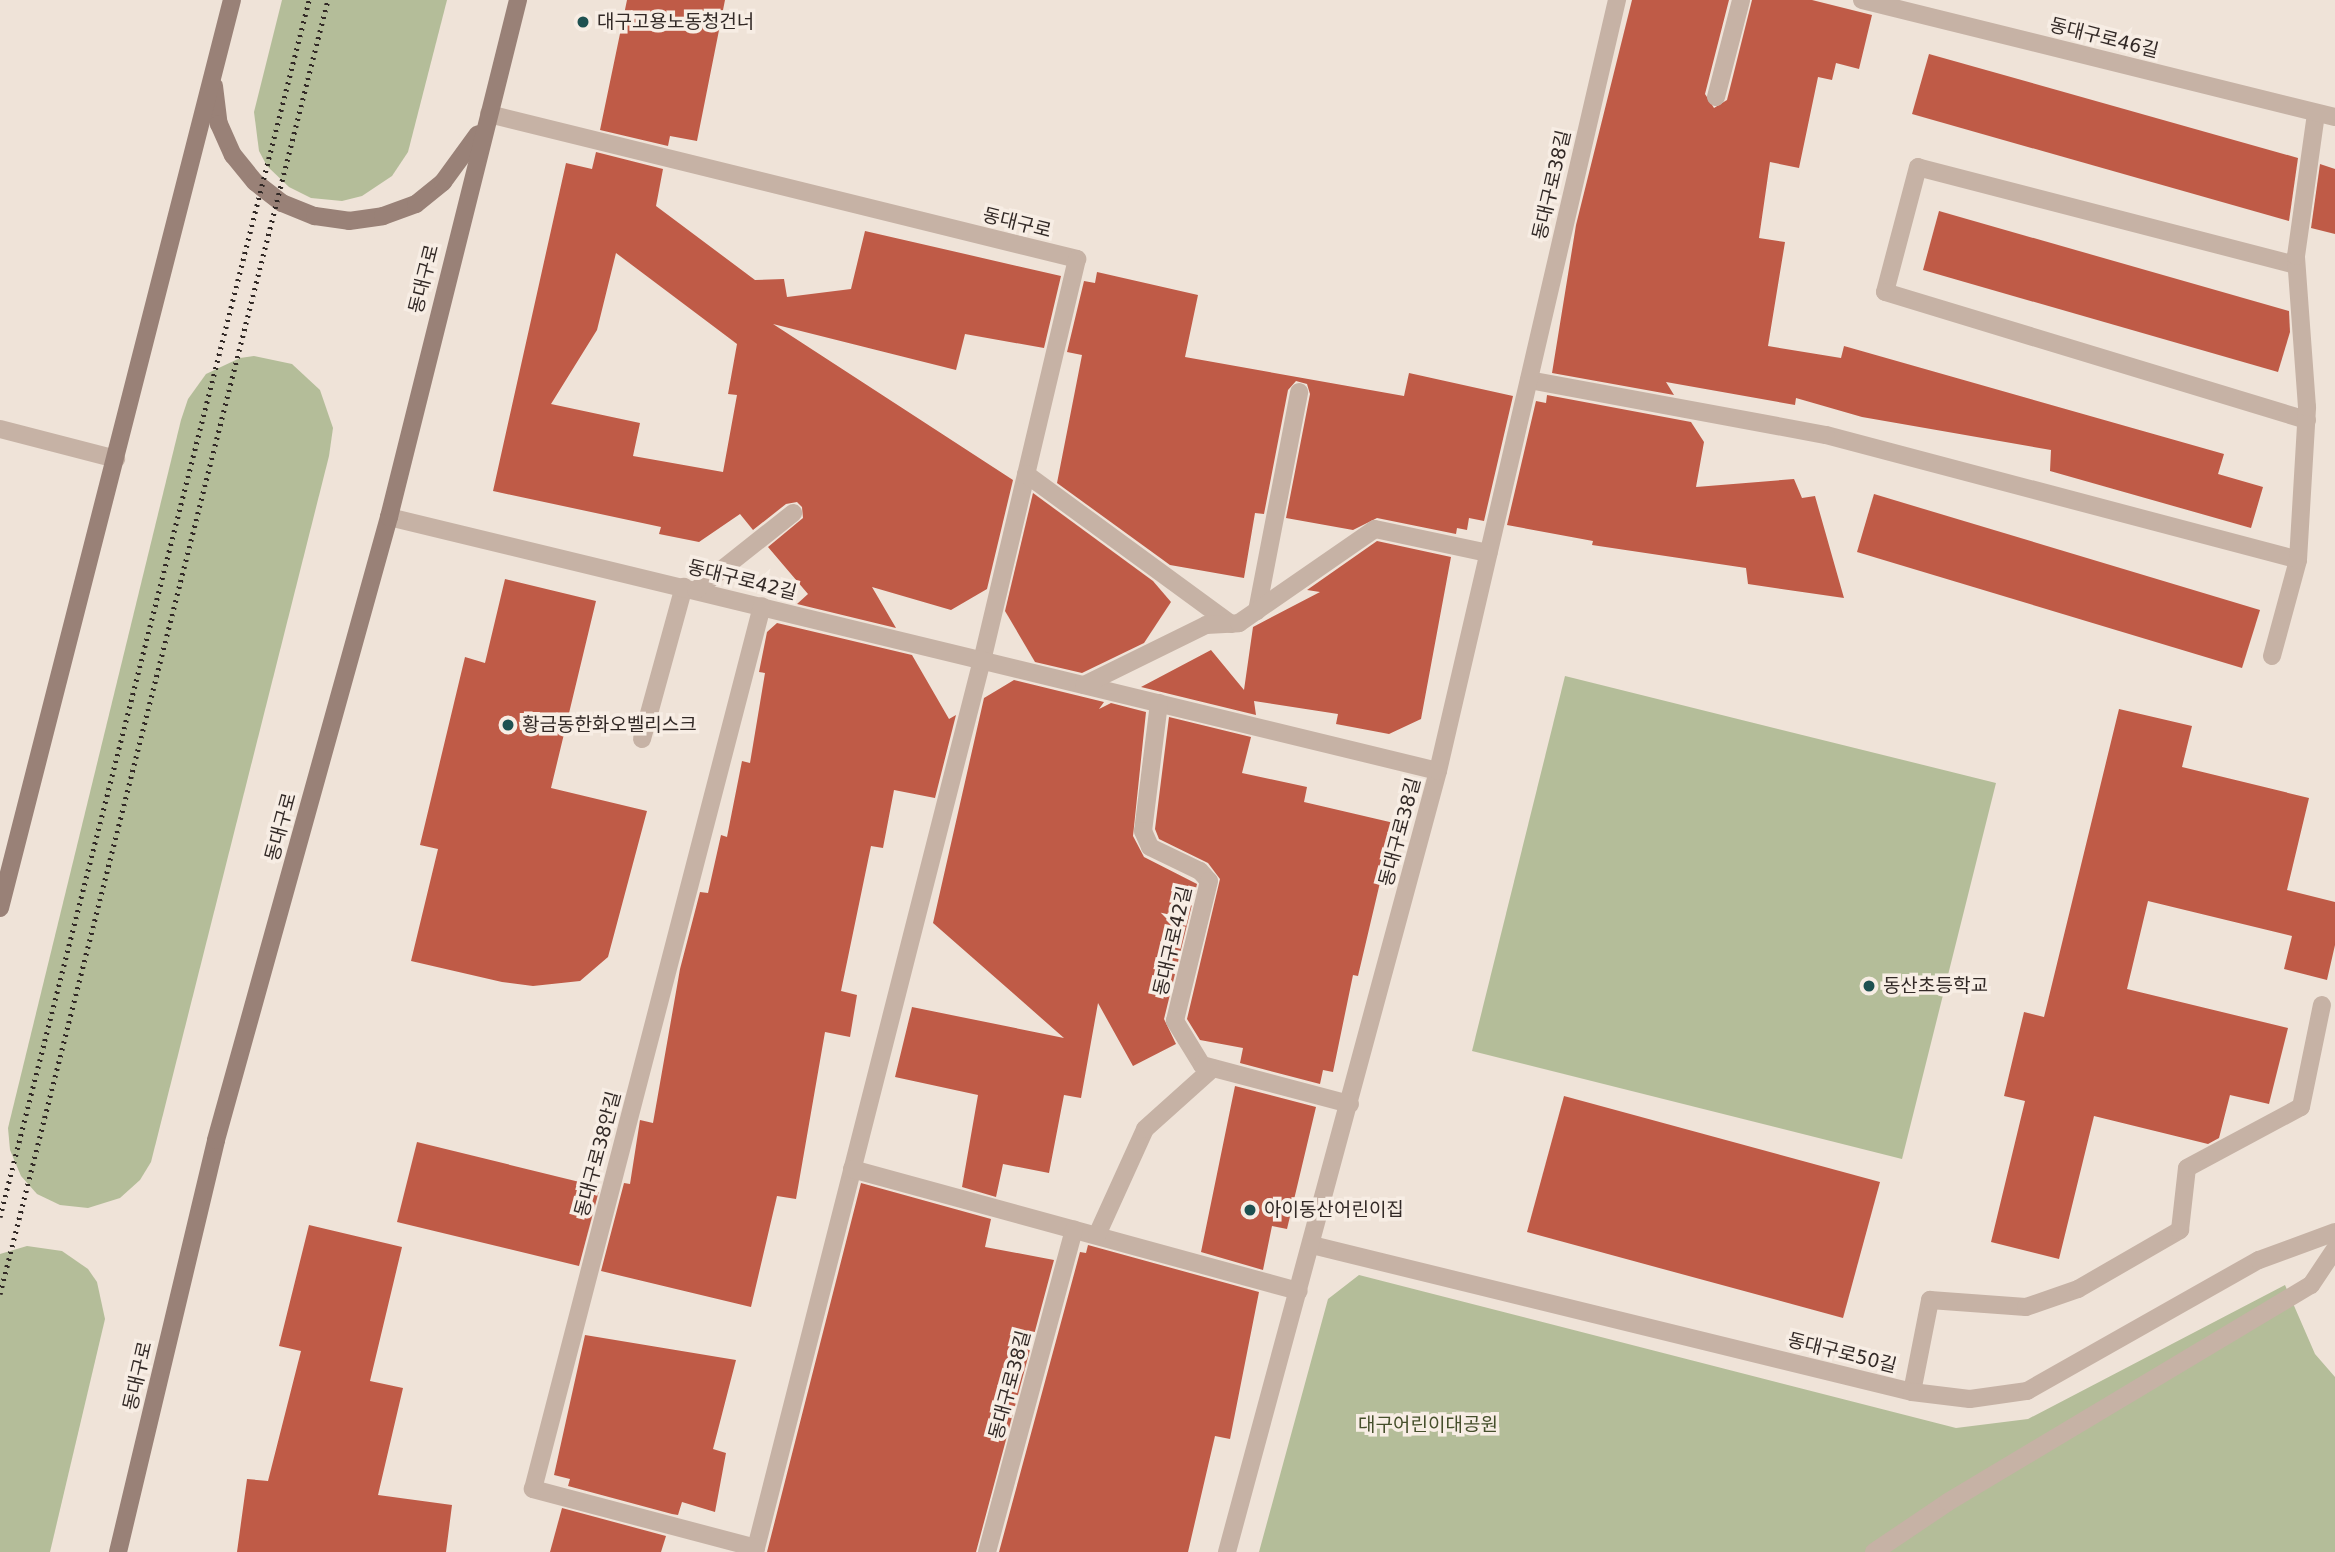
<!DOCTYPE html>
<meta charset="utf-8">
<style>
body{margin:0}
#map{position:relative;width:2335px;height:1552px;overflow:hidden;background:#efe3d8;font-family:"DejaVu Sans","Noto Sans KR",sans-serif}
div>[style]{position:absolute}
.green>*{inset:0;background:#b4bd99}
.building>*{inset:0;background:#bf5b47}
.lane>*{height:18px;margin:-9px;padding:0 9px;transform-origin:9px;border-radius:9px;background:#c6b2a5}
.street>*{height:18px;margin:-9px;padding:0 9px;transform-origin:9px;border-radius:9px;background:#c6b2a5}
.secondary>*{height:18px;margin:-9px;padding:0 9px;transform-origin:9px;border-radius:9px;background:#998177}
.rail>*{height:5px;margin-top:-2.5px;transform-origin:0;background:repeating-linear-gradient(90deg,#322926 0 2px,transparent 0 7px)}
.dots>*{width:19px;height:19px;translate:-50% -50%;box-sizing:border-box;border:4px solid #f7ede4;border-radius:50%}
span{translate:-50% -50%;white-space:nowrap;text-align:center;line-height:1.15;-webkit-text-stroke:7px #f7ede4;paint-order:stroke}
.poi-label{font-size:19px;color:#322926}
.left{translate:0 -50%;text-align:left}
.street-label{font-size:19px;color:#322926}
.park-label{font-size:19px;color:#454f2b}
</style>
<div id="map">
<div class="green">
<i style="clip-path:polygon(282px 0,447px 0,408px 152px,392px 176px,362px 196px,342px 201px,311px 198px,289px 187px,267px 166px,259px 151px,254px 112px)"></i>
<i style="clip-path:polygon(254px 356px,292px 364px,320px 390px,333px 428px,329px 456px,151px 1162px,140px 1180px,120px 1198px,88px 1208px,60px 1205px,37px 1194px,21px 1176px,10px 1150px,8px 1128px,181px 420px,188px 399px,206px 374px,240px 358px)"></i>
<i style="clip-path:polygon(1565px 676px,1996px 783px,1902px 1159px,1472px 1051px)"></i>
<i style="clip-path:polygon(27px 1246px,62px 1251px,88px 1269px,97px 1282px,105px 1319px,50px 1552px,0 1552px,0 1254px)"></i>
<i style="clip-path:polygon(1359px 1275px,1956px 1428px,2028px 1419px,2285px 1285px,2315px 1354px,2335px 1377px,2335px 1552px,1259px 1552px,1328px 1299px)"></i>
</div>
<div class="building">
<i style="clip-path:polygon(627px 0,725px 0,697px 141px,670px 136px,668px 146px,600px 130px)"></i>
<i style="clip-path:polygon(1632px 0,1729px 0,1705px 94px,1714px 108px,1727px 100px,1752px 0,1812px 0,1872px 15px,1859px 69px,1836px 63px,1832px 80px,1818px 77px,1799px 168px,1770px 162px,1759px 238px,1785px 242px,1768px 346px,1841px 358px,1844px 346px,2224px 454px,2218px 474px,2263px 487px,2251px 528px,2050px 471px,2051px 450px,1862px 417px,1796px 398px,1795px 405px,1666px 382px,1674px 395px,1552px 373px,1576px 225px)"></i>
<i style="clip-path:polygon(1929px 54px,2298px 158px,2289px 221px,1912px 114px)"></i>
<i style="clip-path:polygon(evenodd,596px 152px,663px 169px,656px 206px,755px 280px,784px 279px,787px 297px,851px 289px,865px 231px,1061px 276px,1044px 348px,965px 334px,956px 370px,773px 324px,1013px 480px,987px 589px,951px 610px,872px 587px,896px 628px,797px 604px,808px 594px,768px 547px,803px 518px,802px 507px,797px 502px,786px 504px,753px 530px,740px 514px,699px 542px,659px 534px,661px 527px,493px 491px,566px 163px,592px 169px,596px 152px,616px 253px,737px 344px,728px 394px,737px 395px,723px 472px,633px 456px,640px 423px,551px 404px,597px 330px,616px 253px)"></i>
<i style="clip-path:polygon(2320px 164px,2335px 169px,2335px 234px,2311px 228px)"></i>
<i style="clip-path:polygon(1939px 211px,2289px 311px,2290px 332px,2278px 372px,1923px 270px)"></i>
<i style="clip-path:polygon(1097px 272px,1198px 295px,1185px 357px,1404px 396px,1409px 373px,1513px 396px,1484px 521px,1469px 518px,1467px 530px,1457px 528px,1456px 534px,1377px 518px,1353px 530px,1286px 518px,1310px 394px,1307px 384px,1296px 381px,1288px 390px,1264px 514px,1255px 513px,1244px 578px,1170px 565px,1057px 483px,1082px 355px,1067px 352px,1084px 281px,1095px 283px)"></i>
<i style="clip-path:polygon(1547px 395px,1691px 422px,1704px 442px,1696px 487px,1794px 479px,1802px 498px,1815px 496px,1844px 598px,1748px 584px,1746px 568px,1592px 545px,1593px 541px,1507px 525px,1536px 401px,1546px 403px)"></i>
<i style="clip-path:polygon(1033px 493px,1153px 581px,1171px 602px,1144px 643px,1082px 673px,1035px 662px,1005px 611px)"></i>
<i style="clip-path:polygon(1874px 494px,2260px 610px,2242px 668px,1857px 552px)"></i>
<i style="clip-path:polygon(1377px 541px,1451px 557px,1421px 719px,1389px 734px,1336px 724px,1338px 714px,1254px 701px,1256px 715px,1141px 687px,1211px 650px,1244px 690px,1253px 627px,1320px 592px,1307px 590px)"></i>
<i style="clip-path:polygon(505px 579px,596px 601px,551px 788px,647px 811px,608px 957px,580px 981px,533px 986px,502px 982px,411px 961px,438px 849px,420px 845px,465px 657px,485px 663px)"></i>
<i style="clip-path:polygon(777px 623px,912px 655px,949px 719px,956px 715px,935px 798px,894px 790px,883px 848px,871px 846px,841px 991px,857px 995px,850px 1037px,825px 1032px,796px 1199px,777px 1196px,751px 1307px,601px 1271px,624px 1183px,630px 1184px,640px 1120px,653px 1123px,680px 969px,700px 892px,708px 893px,721px 835px,727px 837px,742px 761px,750px 763px,765px 673px,759px 672px,767px 632px)"></i>
<i style="clip-path:polygon(1014px 680px,1104px 702px,1099px 709px,1111px 703px,1146px 712px,1133px 836px,1144px 857px,1197px 884px,1164px 1019px,1176px 1044px,1133px 1066px,1098px 1003px,1081px 1098px,1064px 1095px,1049px 1173px,1003px 1164px,996px 1197px,962px 1187px,978px 1095px,895px 1077px,912px 1007px,1064px 1038px,933px 923px,984px 698px)"></i>
<i style="clip-path:polygon(2119px 709px,2192px 726px,2182px 767px,2309px 798px,2287px 890px,2335px 902px,2335px 945px,2327px 980px,2284px 969px,2292px 936px,2148px 901px,2127px 989px,2288px 1028px,2269px 1104px,2230px 1095px,2219px 1138px,2208px 1144px,2094px 1116px,2059px 1259px,1991px 1242px,2025px 1101px,2004px 1096px,2024px 1012px,2044px 1017px)"></i>
<i style="clip-path:polygon(1169px 717px,1251px 737px,1242px 773px,1307px 787px,1304px 802px,1394px 823px,1358px 976px,1353px 975px,1333px 1072px,1323px 1070px,1320px 1084px,1240px 1063px,1243px 1048px,1200px 1040px,1187px 1019px,1220px 879px,1208px 863px,1159px 839px,1155px 829px)"></i>
<i style="clip-path:polygon(1235px 1086px,1316px 1107px,1287px 1229px,1272px 1226px,1263px 1270px,1201px 1252px)"></i>
<i style="clip-path:polygon(1564px 1096px,1880px 1182px,1843px 1318px,1527px 1232px)"></i>
<i style="clip-path:polygon(417px 1142px,600px 1187px,579px 1266px,397px 1222px)"></i>
<i style="clip-path:polygon(861px 1183px,991px 1219px,985px 1247px,1054px 1260px,976px 1552px,767px 1552px)"></i>
<i style="clip-path:polygon(309px 1225px,402px 1247px,370px 1381px,403px 1388px,378px 1495px,452px 1505px,446px 1552px,237px 1552px,247px 1479px,268px 1481px,301px 1351px,279px 1346px)"></i>
<i style="clip-path:polygon(1088px 1245px,1259px 1292px,1230px 1439px,1215px 1436px,1188px 1552px,999px 1552px,1080px 1252px,1086px 1253px)"></i>
<i style="clip-path:polygon(585px 1335px,736px 1360px,713px 1449px,726px 1453px,715px 1512px,682px 1502px,678px 1515px,672px 1514px,568px 1486px,570px 1479px,554px 1475px)"></i>
<i style="clip-path:polygon(562px 1508px,666px 1536px,661px 1552px,550px 1552px)"></i>
</div>
<div class="lane">
<i style="left:2296px;top:265px;width:390px;rotate:-165.5deg"></i>
<i style="left:1918px;top:167px;width:129px;rotate:104.8deg"></i>
<i style="left:1885px;top:292px;width:441px;rotate:16.9deg"></i>
<i style="left:1826px;top:435px;width:488px;rotate:14.8deg"></i>
<i style="left:2272px;top:656px;width:99px;rotate:-74.8deg"></i>
<i style="left:2298px;top:560px;width:153px;rotate:-86.6deg"></i>
<i style="left:2307px;top:407px;width:151px;rotate:-94.2deg"></i>
<i style="left:2296px;top:256px;width:144px;rotate:-82deg"></i>
<i style="left:642px;top:739px;width:158px;rotate:-74.6deg"></i>
<i style="left:1912px;top:1392px;width:94px;rotate:-78.9deg"></i>
<i style="left:1930px;top:1300px;width:96px;rotate:4.2deg"></i>
<i style="left:2026px;top:1307px;width:55px;rotate:-19.1deg"></i>
<i style="left:2078px;top:1289px;width:118px;rotate:-30deg"></i>
<i style="left:2180px;top:1230px;width:62px;rotate:-83.6deg"></i>
<i style="left:2187px;top:1168px;width:129px;rotate:-28.2deg"></i>
<i style="left:2301px;top:1107px;width:104px;rotate:-78.4deg"></i>
<i style="left:1874px;top:1552px;width:89px;rotate:-34deg"></i>
<i style="left:1948px;top:1502px;width:423px;rotate:-30.9deg"></i>
<i style="left:2311px;top:1285px;width:43px;rotate:-56.3deg"></i>
</div>
<div class="street">
<i style="left:1862px;top:0;width:487px;rotate:13.9deg"></i>
<i style="left:1716px;top:97px;width:100px;rotate:-75.5deg"></i>
<i style="left:489px;top:114px;width:606px;rotate:13.85deg"></i>
<i style="left:1077px;top:259px;width:412px;rotate:103.3deg"></i>
<i style="left:982px;top:660px;width:920px;rotate:104.28deg"></i>
<i style="left:1529px;top:380px;width:302px;rotate:10.5deg"></i>
<i style="left:0;top:429px;width:120px;rotate:14.5deg"></i>
<i style="left:1026px;top:474px;width:254px;rotate:36.2deg"></i>
<i style="left:389px;top:517px;width:1079px;rotate:13.61deg"></i>
<i style="left:696px;top:590px;width:124px;rotate:-38.4deg"></i>
<i style="left:1257px;top:611px;width:223px;rotate:-79.1deg"></i>
<i style="left:1084px;top:685px;width:136px;rotate:-26.2deg"></i>
<i style="left:1206px;top:625px;width:33px;rotate:-3deg"></i>
<i style="left:1239px;top:623px;width:165px;rotate:-34.7deg"></i>
<i style="left:1375px;top:529px;width:116px;rotate:12deg"></i>
<i style="left:1159px;top:703px;width:129px;rotate:97.1deg"></i>
<i style="left:1143px;top:831px;width:17px;rotate:66deg"></i>
<i style="left:1150px;top:847px;width:55px;rotate:25.6deg"></i>
<i style="left:1200px;top:871px;width:13px;rotate:48deg"></i>
<i style="left:1209px;top:881px;width:144px;rotate:103.7deg"></i>
<i style="left:1175px;top:1021px;width:52px;rotate:58.5deg"></i>
<i style="left:1202px;top:1065px;width:153px;rotate:14.8deg"></i>
<i style="left:852px;top:1169px;width:463px;rotate:15.3deg"></i>
<i style="left:1097px;top:1235px;width:116px;rotate:-65.6deg"></i>
<i style="left:1145px;top:1129px;width:91px;rotate:-41.9deg"></i>
<i style="left:1312px;top:1245px;width:618px;rotate:13.77deg"></i>
<i style="left:1912px;top:1392px;width:58px;rotate:6.9deg"></i>
<i style="left:1970px;top:1399px;width:58px;rotate:-8deg"></i>
<i style="left:2027px;top:1391px;width:266px;rotate:-29.5deg"></i>
<i style="left:2259px;top:1260px;width:81px;rotate:-20.2deg"></i>
<i style="left:756px;top:1548px;width:231px;rotate:-165.2deg"></i>
<i style="left:533px;top:1489px;width:912px;rotate:-75.46deg"></i>
<i style="left:987px;top:1552px;width:334px;rotate:-74.9deg"></i>
<i style="left:1227px;top:1552px;width:809px;rotate:-74.88deg"></i>
<i style="left:1438px;top:771px;width:792px;rotate:-76.93deg"></i>
</div>
<div class="secondary">
<i style="left:214px;top:86px;width:38px;rotate:83deg"></i>
<i style="left:219px;top:124px;width:34px;rotate:66deg"></i>
<i style="left:233px;top:155px;width:35px;rotate:51deg"></i>
<i style="left:255px;top:182px;width:34px;rotate:38deg"></i>
<i style="left:282px;top:203px;width:35px;rotate:22deg"></i>
<i style="left:315px;top:216px;width:34px;rotate:8deg"></i>
<i style="left:349px;top:221px;width:34px;rotate:-8deg"></i>
<i style="left:383px;top:216px;width:35px;rotate:-20deg"></i>
<i style="left:416px;top:204px;width:35px;rotate:-39deg"></i>
<i style="left:443px;top:182px;width:59px;rotate:-53.9deg"></i>
<i style="left:0;top:908px;width:937px;rotate:-75.67deg"></i>
<i style="left:118px;top:1552px;width:423px;rotate:-76.6deg"></i>
<i style="left:216px;top:1140px;width:647px;rotate:-74.48deg"></i>
<i style="left:389px;top:517px;width:533px;rotate:-75.99deg"></i>
</div>
<div class="rail">
<i style="left:0;top:1217px;width:1256px;rotate:-75.75deg"></i>
<i style="left:0;top:1294px;width:1335px;rotate:-75.78deg"></i>
</div>
<div class="dots">
<i style="left:583px;top:22px;background:#1e5151"></i>
<i style="left:508px;top:725px;background:#1e5151"></i>
<i style="left:1869px;top:986px;background:#1e5151"></i>
<i style="left:1250px;top:1210px;background:#1e5151"></i>
</div>
<div class="poi-label">
<span class="left" style="left:597px;top:22px">대구고용노동청건너</span>
<span class="left" style="left:522px;top:725px">황금동한화오벨리스크</span>
<span class="left" style="left:1883px;top:986px">동산초등학교</span>
<span class="left" style="left:1264px;top:1210px">아이동산어린이집</span>
</div>
<div class="street-label">
<span style="left:2104px;top:38px;rotate:14deg">동대구로46길</span>
<span style="left:1552px;top:185px;rotate:-77deg">동대구로38길</span>
<span style="left:1017px;top:223px;rotate:14deg">동대구로</span>
<span style="left:424px;top:279px;rotate:-76deg">동대구로</span>
<span style="left:742px;top:580px;rotate:14deg">동대구로42길</span>
<span style="left:281px;top:827px;rotate:-75deg">동대구로</span>
<span style="left:1400px;top:832px;rotate:-75deg">동대구로38길</span>
<span style="left:1173px;top:941px;rotate:-77deg">동대구로42길</span>
<span style="left:598px;top:1154px;rotate:-75deg">동대구로38안길</span>
<span style="left:1842px;top:1353px;rotate:14deg">동대구로50길</span>
<span style="left:138px;top:1376px;rotate:-77deg">동대구로</span>
<span style="left:1010px;top:1385px;rotate:-75deg">동대구로38길</span>
</div>
<div class="park-label">
<span style="left:1428px;top:1425px">대구어린이대공원</span>
</div>
</div>
